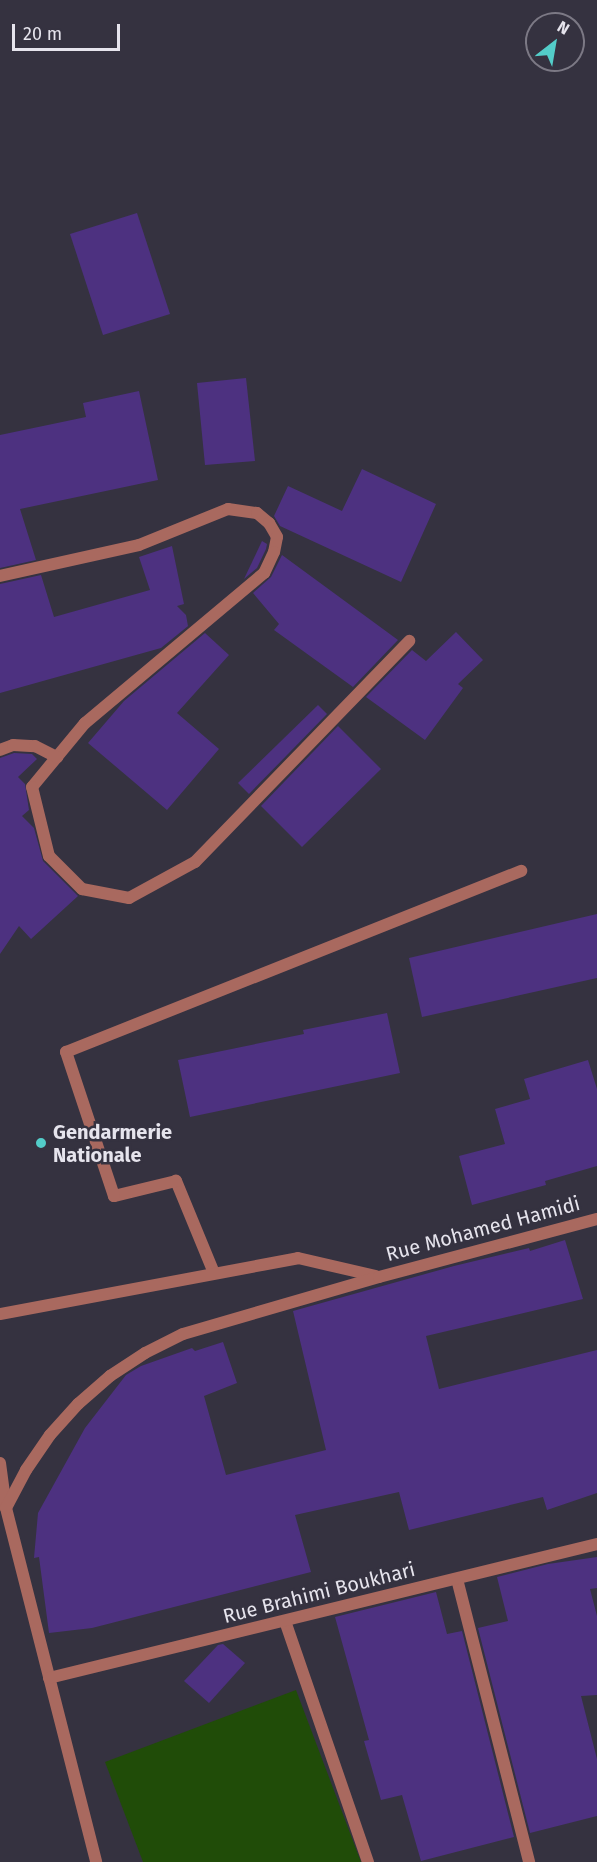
<!DOCTYPE html>
<style>
body{margin:0}
#map{position:relative;width:597px;height:1862px;overflow:hidden;background:#353240;font-family:"Fira Sans",sans-serif}
div>[style]{position:absolute}
.green>*{inset:0;background:#204c08}
.building>*{inset:0;background:#4d3180}
.minor>*{height:12px;margin:-6px;padding:0 6px;transform-origin:6px;border-radius:6px;background:#a9695f}
.dots>*{width:16px;height:16px;translate:-50% -50%;box-sizing:border-box;border:3px solid #353240;border-radius:50%}
span{translate:-50% -50%;white-space:nowrap;text-align:center;line-height:1.15;-webkit-text-stroke:5px #353240;paint-order:stroke}
.poi-label{font-size:20px;color:#e6e4ed;font-weight:700}
.left{translate:0 -50%;text-align:left}
.street-label{font-size:20px;color:#e6e4ed}
.north{position:absolute;left:525px;top:12px;width:60px;height:60px;box-sizing:border-box;background:#353240;border:2px solid #7c7985;border-radius:50%;rotate:31deg;font-size:16px;font-weight:700;line-height:24px;text-align:center;color:#e6e4ed}
.north::after{content:'';display:block;margin:auto;width:21px;height:27px;background:#53cdc9;clip-path:polygon(50% 0,100% 100%,50% 72%,0 100%)}
.scale{position:absolute;left:12px;top:24px;width:108px;height:27px;box-sizing:border-box;border:3px solid #e6e4ed;border-top:0;padding-left:8px;font-size:18px;line-height:21px;white-space:nowrap;color:#e6e4ed;-webkit-text-stroke:4px #353240;paint-order:stroke}
</style>
<div id="map">
<div class="green">
<i style="clip-path:polygon(296px 1690px,361px 1862px,143px 1862px,105px 1762px)"></i>
</div>
<div class="building">
<i style="clip-path:polygon(137px 213px,170px 314px,103px 335px,70px 234px)"></i>
<i style="clip-path:polygon(246px 378px,255px 461px,205px 465px,197px 383px)"></i>
<i style="clip-path:polygon(139px 391px,158px 480px,20px 509px,36px 560px,0 568px,0 435px,86px 417px,83px 403px)"></i>
<i style="clip-path:polygon(362px 469px,436px 504px,401px 582px,280px 526px,274px 516px,288px 486px,342px 511px)"></i>
<i style="clip-path:polygon(262px 541px,267px 544px,266px 549px,257px 568px,244px 579px)"></i>
<i style="clip-path:polygon(172px 546px,184px 604px,177px 606px,186px 615px,188px 626px,193px 622px,161px 648px,0 693px,0 584px,41px 575px,54px 617px,150px 590px,139px 557px)"></i>
<i style="clip-path:polygon(282px 555px,398px 640px,353px 687px,274px 630px,279px 624px,253px 593px,271px 577px)"></i>
<i style="clip-path:polygon(456px 632px,483px 660px,458px 684px,463px 688px,425px 740px,366px 697px,412px 650px,426px 661px)"></i>
<i style="clip-path:polygon(205px 633px,229px 655px,177px 713px,219px 749px,167px 810px,88px 743px,124px 701px)"></i>
<i style="clip-path:polygon(318px 705px,327px 714px,249px 794px,238px 783px)"></i>
<i style="clip-path:polygon(338px 726px,381px 769px,302px 847px,261px 806px)"></i>
<i style="clip-path:polygon(14px 753px,32px 754px,37px 759px,18px 777px,25px 784px,29px 810px,22px 816px,34px 828px,43px 861px,78px 896px,31px 939px,19px 926px,0 954px,0 758px)"></i>
<i style="clip-path:polygon(597px 914px,597px 978px,422px 1017px,409px 958px)"></i>
<i style="clip-path:polygon(387px 1013px,400px 1073px,190px 1117px,178px 1060px,304px 1034px,303px 1030px)"></i>
<i style="clip-path:polygon(588px 1060px,597px 1089px,597px 1166px,545px 1181px,546px 1185px,472px 1205px,459px 1156px,505px 1144px,495px 1109px,530px 1099px,524px 1079px)"></i>
<i style="clip-path:polygon(565px 1240px,583px 1299px,426px 1336px,439px 1389px,597px 1350px,597px 1493px,547px 1510px,543px 1497px,409px 1530px,399px 1492px,295px 1515px,311px 1572px,92px 1628px,49px 1633px,39px 1557px,34px 1558px,38px 1513px,85px 1428px,126px 1375px,141px 1366px,192px 1348px,195px 1351px,223px 1342px,237px 1383px,204px 1396px,226px 1475px,326px 1450px,293px 1311px,454px 1266px,529px 1248px,530px 1251px)"></i>
<i style="clip-path:polygon(597px 1557px,597px 1588px,590px 1589px,597px 1616px,597px 1695px,581px 1696px,597px 1759px,597px 1816px,530px 1833px,478px 1628px,508px 1621px,497px 1577px,548px 1564px)"></i>
<i style="clip-path:polygon(436px 1592px,447px 1634px,462px 1631px,514px 1837px,421px 1861px,402px 1795px,381px 1800px,364px 1741px,369px 1740px,335px 1617px)"></i>
<i style="clip-path:polygon(223px 1644px,245px 1663px,209px 1703px,184px 1681px,218px 1645px)"></i>
</div>
<div class="minor">
<i style="left:0;top:576px;width:142px;rotate:-12.6deg"></i>
<i style="left:139px;top:545px;width:96px;rotate:-22deg"></i>
<i style="left:228px;top:509px;width:29px;rotate:8deg"></i>
<i style="left:257px;top:513px;width:16px;rotate:40deg"></i>
<i style="left:269px;top:523px;width:16px;rotate:60deg"></i>
<i style="left:277px;top:537px;width:15px;rotate:101deg"></i>
<i style="left:274px;top:552px;width:23px;rotate:115deg"></i>
<i style="left:264px;top:573px;width:234px;rotate:140deg"></i>
<i style="left:85px;top:723px;width:83px;rotate:129.6deg"></i>
<i style="left:32px;top:787px;width:71px;rotate:76.2deg"></i>
<i style="left:49px;top:856px;width:47px;rotate:45deg"></i>
<i style="left:82px;top:889px;width:48px;rotate:10.8deg"></i>
<i style="left:129px;top:898px;width:75px;rotate:-28.6deg"></i>
<i style="left:195px;top:862px;width:308px;rotate:-45.9deg"></i>
<i style="left:0;top:750px;width:14px;rotate:-21deg"></i>
<i style="left:13px;top:745px;width:22px;rotate:3deg"></i>
<i style="left:35px;top:746px;width:25px;rotate:27deg"></i>
<i style="left:214px;top:1273px;width:100px;rotate:-112.4deg"></i>
<i style="left:176px;top:1181px;width:64px;rotate:166.4deg"></i>
<i style="left:114px;top:1196px;width:152px;rotate:-108.4deg"></i>
<i style="left:66px;top:1052px;width:490px;rotate:-21.7deg"></i>
<i style="left:0;top:1314px;width:303px;rotate:-10.6deg"></i>
<i style="left:298px;top:1258px;width:80px;rotate:13deg"></i>
<i style="left:0;top:1463px;width:45px;rotate:82.4deg"></i>
<i style="left:6px;top:1508px;width:365px;rotate:75.7deg"></i>
<i style="left:6px;top:1508px;width:43px;rotate:-62.2deg"></i>
<i style="left:26px;top:1470px;width:42px;rotate:-55.6deg"></i>
<i style="left:50px;top:1435px;width:42px;rotate:-47.9deg"></i>
<i style="left:78px;top:1404px;width:43px;rotate:-41.2deg"></i>
<i style="left:110px;top:1376px;width:42px;rotate:-33.3deg"></i>
<i style="left:145px;top:1353px;width:42px;rotate:-26.6deg"></i>
<i style="left:183px;top:1334px;width:204px;rotate:-16.2deg"></i>
<i style="left:379px;top:1277px;width:226px;rotate:-14.9deg"></i>
<i style="left:457px;top:1579px;width:292px;rotate:75.7deg"></i>
<i style="left:285px;top:1621px;width:255px;rotate:71deg"></i>
<i style="left:49px;top:1678px;width:564px;rotate:-13.74deg"></i>
</div>
<div class="dots">
<i style="left:41px;top:1143px;background:#53cdc9"></i>
</div>
<div class="poi-label">
<span class="left" style="left:53px;top:1144px">Gendarmerie<br>Nationale</span>
</div>
<div class="street-label">
<span style="left:483px;top:1229px;rotate:-15deg">Rue Mohamed Hamidi</span>
<span style="left:319px;top:1593px;rotate:-14deg">Rue Brahimi Boukhari</span>
</div>
<div class="north">N</div>
<div class="scale">20 m</div>
</div>
